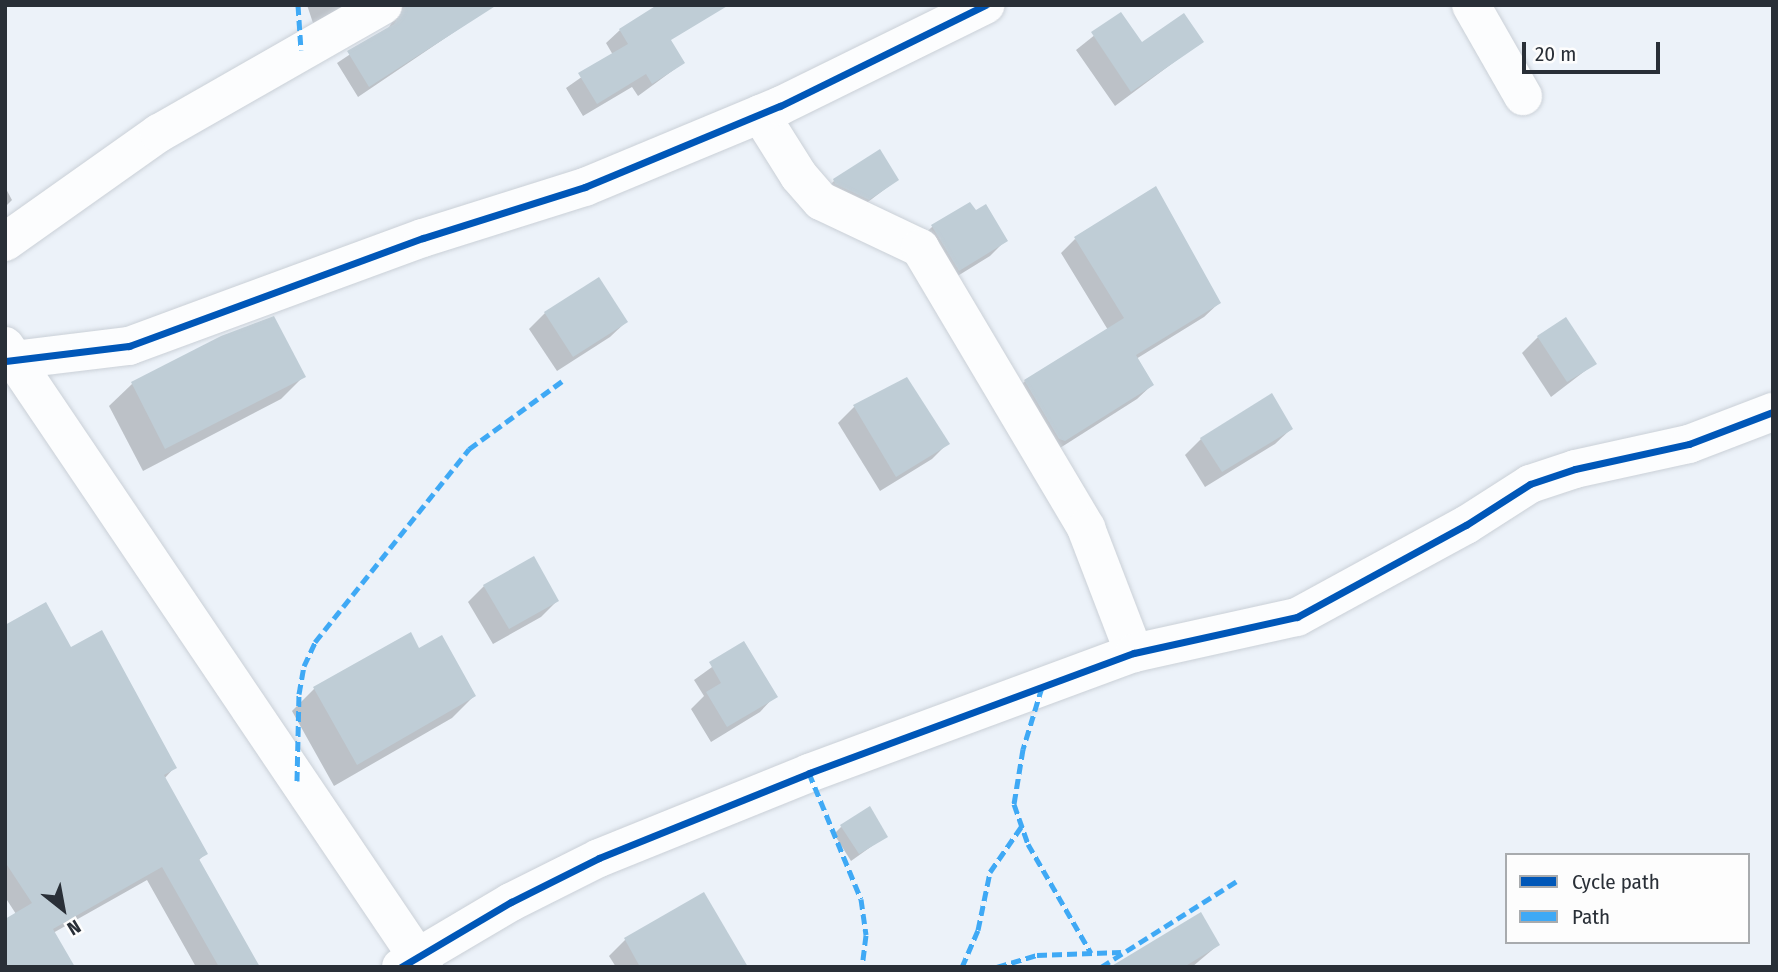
<!DOCTYPE html>
<style>
body{margin:0}
#map{position:relative;width:1778px;height:972px;overflow:hidden;background:#ecf2f9;font-family:"Fira Sans Condensed",sans-serif}
div>[style]{position:absolute}
.shadow>*{inset:0;background:#0003}
.building>*{inset:0;background:#bfcdd6}
.roads{filter:drop-shadow(0 0 2px #cad0d7) drop-shadow(0 0 2px #cad0d7)}
.minor>*{height:38px;margin:-19px;padding:0 19px;transform-origin:19px;border-radius:19px;background:#fcfdfe}
.quiet>*{height:5px;margin-top:-2.5px;transform-origin:0;background:repeating-linear-gradient(90deg,#3fa9f5 0 10px,transparent 0 15px)}
.cycleway>*{height:7px;margin:-3.5px;padding:0 3.5px;transform-origin:3.5px;border-radius:3.5px;background:#0057b8}
span{translate:-50% -50%;white-space:nowrap;text-align:center;line-height:1.15;-webkit-text-stroke:5px #fdfdfd;paint-order:stroke}
.frame{position:absolute;inset:0;border:7px solid #292f37;pointer-events:none}
.legend{position:absolute;left:1505px;top:853px;width:245px;height:91px;box-sizing:border-box;background:#fdfdfd;border:2px solid #a8abae;margin:0;padding:9px 12px;list-style:none;font-size:21px;color:#292f37}
.legend li{display:flex;align-items:center;gap:14px;height:35px}
.legend b{width:35px;border:2px solid #a8abae}
.north{position:absolute;left:28px;top:874px;width:70px;height:70px;-webkit-text-stroke:5px #fdfdfd;paint-order:stroke;rotate:149deg;font-size:19px;font-weight:700;line-height:28px;text-align:center;color:#292f37}
.north::after{content:'';display:block;margin:auto;width:24px;height:32px;background:#292f37;clip-path:polygon(50% 0,100% 100%,50% 72%,0 100%)}
.scale{position:absolute;left:1522px;top:42px;width:138px;height:32px;box-sizing:border-box;border:4px solid #292f37;border-top:0;padding-left:9px;font-size:21px;line-height:24px;white-space:nowrap;color:#292f37;-webkit-text-stroke:5px #fdfdfd;paint-order:stroke}
</style>
<div id="map">
<div class="shadow">
<i style="clip-path:polygon(307px 5px,348px 5px,313px 23px)"></i>
<i style="clip-path:polygon(391px 5px,455px 5px,466px 24px,358px 97px,337px 63px,388px 29px,395px 17px)"></i>
<i style="clip-path:polygon(1121px 14px,1141px 44px,1201px 42px,1115px 106px,1076px 50px)"></i>
<i style="clip-path:polygon(620px 30px,683px 63px,638px 96px,632px 87px,583px 116px,566px 88px,613px 55px,606px 43px)"></i>
<i style="clip-path:polygon(897px 180px,852px 214px,819px 196px,834px 181px)"></i>
<i style="clip-path:polygon(5px 187px,12px 200px,5px 207px)"></i>
<i style="clip-path:polygon(969px 204px,1006px 240px,990px 256px,943px 285px,916px 242px,932px 227px)"></i>
<i style="clip-path:polygon(1075px 239px,1219px 303px,1204px 317px,1136px 359px,1152px 385px,1137px 399px,1049px 455px,1010px 396px,1025px 381px,1108px 330px,1061px 253px)"></i>
<i style="clip-path:polygon(599px 279px,626px 322px,610px 337px,557px 371px,529px 329px,545px 313px)"></i>
<i style="clip-path:polygon(221px 337px,304px 376px,281px 399px,143px 471px,109px 406px,132px 384px)"></i>
<i style="clip-path:polygon(1538px 337px,1594px 364px,1551px 397px,1522px 353px)"></i>
<i style="clip-path:polygon(907px 379px,948px 443px,932px 459px,880px 491px,838px 423px,854px 407px)"></i>
<i style="clip-path:polygon(1291px 429px,1275px 444px,1205px 487px,1185px 455px,1201px 439px)"></i>
<i style="clip-path:polygon(484px 586px,557px 601px,541px 617px,493px 644px,468px 602px)"></i>
<i style="clip-path:polygon(410px 635px,418px 650px,474px 696px,452px 718px,334px 786px,292px 711px,314px 689px)"></i>
<i style="clip-path:polygon(744px 644px,775px 696px,760px 712px,711px 742px,691px 709px,704px 696px,694px 680px)"></i>
<i style="clip-path:polygon(71px 649px,174px 768px,164px 779px,206px 853px,198px 861px,258px 967px,196px 967px,147px 880px,53px 933px,16px 914px,5px 897px,5px 765px)"></i>
<i style="clip-path:polygon(841px 827px,886px 836px,851px 861px,834px 834px)"></i>
<i style="clip-path:polygon(704px 894px,746px 967px,616px 967px,609px 956px,625px 940px)"></i>
<i style="clip-path:polygon(1218px 945px,1192px 967px,1126px 967px)"></i>
</div>
<div class="building">
<i style="clip-path:polygon(405px 5px,497px 5px,369px 87px,347px 51px,394px 24px)"></i>
<i style="clip-path:polygon(657px 5px,729px 5px,671px 40px,685px 63px,652px 84px,646px 74px,597px 104px,578px 73px,628px 44px,619px 29px)"></i>
<i style="clip-path:polygon(1121px 12px,1142px 42px,1184px 13px,1204px 42px,1131px 92px,1091px 32px)"></i>
<i style="clip-path:polygon(880px 149px,899px 180px,869px 200px,835px 184px,833px 179px)"></i>
<i style="clip-path:polygon(1156px 186px,1221px 303px,1136px 355px,1154px 385px,1065px 441px,1059px 439px,1024px 380px,1124px 318px,1074px 237px)"></i>
<i style="clip-path:polygon(970px 202px,976px 210px,986px 204px,1008px 241px,959px 271px,931px 225px)"></i>
<i style="clip-path:polygon(599px 277px,628px 322px,573px 357px,544px 312px)"></i>
<i style="clip-path:polygon(274px 316px,306px 377px,165px 449px,131px 382px,221px 336px)"></i>
<i style="clip-path:polygon(1566px 317px,1597px 364px,1567px 382px,1537px 336px)"></i>
<i style="clip-path:polygon(907px 377px,950px 444px,896px 477px,853px 405px)"></i>
<i style="clip-path:polygon(1272px 393px,1293px 429px,1222px 472px,1200px 438px)"></i>
<i style="clip-path:polygon(534px 556px,559px 601px,509px 629px,483px 585px)"></i>
<i style="clip-path:polygon(46px 602px,71px 647px,102px 630px,177px 768px,164px 775px,208px 854px,199px 859px,260px 967px,219px 967px,162px 867px,53px 929px,75px 967px,5px 967px,5px 919px,32px 903px,5px 862px,5px 625px)"></i>
<i style="clip-path:polygon(411px 632px,419px 648px,442px 635px,476px 696px,357px 765px,313px 687px)"></i>
<i style="clip-path:polygon(744px 641px,778px 697px,727px 727px,706px 692px,721px 683px,709px 662px)"></i>
<i style="clip-path:polygon(870px 806px,888px 837px,859px 854px,840px 825px)"></i>
<i style="clip-path:polygon(704px 892px,748px 967px,640px 967px,624px 938px)"></i>
<i style="clip-path:polygon(1201px 912px,1220px 945px,1184px 967px,1110px 967px)"></i>
</div>
<div class="roads">
<div class="minor">
<i style="left:1471px;top:5px;width:105px;rotate:60.3deg"></i>
<i style="left:760px;top:114px;width:73px;rotate:57.8deg"></i>
<i style="left:799px;top:176px;width:33px;rotate:49deg"></i>
<i style="left:821px;top:201px;width:110px;rotate:25.4deg"></i>
<i style="left:920px;top:248px;width:326px;rotate:59.3deg"></i>
<i style="left:1086px;top:528px;width:134px;rotate:69deg"></i>
<i style="left:5px;top:242px;width:189px;rotate:-35.3deg"></i>
<i style="left:159px;top:133px;width:258px;rotate:-29.7deg"></i>
<i style="left:5px;top:346px;width:749px;rotate:55.99deg"></i>
<i style="left:5px;top:361px;width:125px;rotate:-6.9deg"></i>
<i style="left:129px;top:346px;width:313px;rotate:-20.2deg"></i>
<i style="left:423px;top:238px;width:170px;rotate:-17.5deg"></i>
<i style="left:585px;top:187px;width:211px;rotate:-22.6deg"></i>
<i style="left:780px;top:106px;width:229px;rotate:-26.2deg"></i>
<i style="left:401px;top:967px;width:128px;rotate:-30.6deg"></i>
<i style="left:511px;top:902px;width:98px;rotate:-26.6deg"></i>
<i style="left:599px;top:858px;width:227px;rotate:-22deg"></i>
<i style="left:809px;top:773px;width:346px;rotate:-20.3deg"></i>
<i style="left:1134px;top:653px;width:167px;rotate:-12.5deg"></i>
<i style="left:1297px;top:617px;width:192px;rotate:-28.6deg"></i>
<i style="left:1466px;top:525px;width:76px;rotate:-32.6deg"></i>
<i style="left:1530px;top:484px;width:47px;rotate:-18.4deg"></i>
<i style="left:1575px;top:469px;width:117px;rotate:-12.4deg"></i>
<i style="left:1689px;top:444px;width:90px;rotate:-20.9deg"></i>
</div>
</div>
<div class="quiet">
<i style="left:298px;top:5px;width:45px;rotate:86.2deg"></i>
<i style="left:1042px;top:687px;width:65px;rotate:107deg"></i>
<i style="left:1023px;top:749px;width:56px;rotate:99.3deg"></i>
<i style="left:1014px;top:804px;width:42px;rotate:70.7deg"></i>
<i style="left:1028px;top:844px;width:126px;rotate:60deg"></i>
<i style="left:809px;top:773px;width:136px;rotate:67.6deg"></i>
<i style="left:861px;top:899px;width:36px;rotate:82deg"></i>
<i style="left:866px;top:935px;width:32px;rotate:97deg"></i>
<i style="left:297px;top:781px;width:87px;rotate:-88.7deg"></i>
<i style="left:299px;top:694px;width:28px;rotate:-80deg"></i>
<i style="left:304px;top:666px;width:26px;rotate:-65deg"></i>
<i style="left:315px;top:642px;width:247px;rotate:-51.4deg"></i>
<i style="left:469px;top:449px;width:119px;rotate:-36.1deg"></i>
<i style="left:962px;top:967px;width:40px;rotate:-66.6deg"></i>
<i style="left:978px;top:930px;width:59px;rotate:-78.3deg"></i>
<i style="left:990px;top:872px;width:55px;rotate:-55.4deg"></i>
<i style="left:997px;top:967px;width:42px;rotate:-16.7deg"></i>
<i style="left:1037px;top:955px;width:84px;rotate:-2deg"></i>
<i style="left:1101px;top:967px;width:161px;rotate:-32.3deg"></i>
</div>
<div class="cycleway">
<i style="left:5px;top:361px;width:125px;rotate:-6.9deg"></i>
<i style="left:129px;top:346px;width:313px;rotate:-20.2deg"></i>
<i style="left:423px;top:238px;width:170px;rotate:-17.5deg"></i>
<i style="left:585px;top:187px;width:211px;rotate:-22.6deg"></i>
<i style="left:780px;top:106px;width:229px;rotate:-26.2deg"></i>
<i style="left:401px;top:967px;width:128px;rotate:-30.6deg"></i>
<i style="left:511px;top:902px;width:98px;rotate:-26.6deg"></i>
<i style="left:599px;top:858px;width:227px;rotate:-22deg"></i>
<i style="left:809px;top:773px;width:346px;rotate:-20.3deg"></i>
<i style="left:1134px;top:653px;width:167px;rotate:-12.5deg"></i>
<i style="left:1297px;top:617px;width:192px;rotate:-28.6deg"></i>
<i style="left:1466px;top:525px;width:76px;rotate:-32.6deg"></i>
<i style="left:1530px;top:484px;width:47px;rotate:-18.4deg"></i>
<i style="left:1575px;top:469px;width:117px;rotate:-12.4deg"></i>
<i style="left:1689px;top:444px;width:90px;rotate:-20.9deg"></i>
</div>
<div class="frame"></div>
<ul class="legend">
<li><b style="height:9px;background:#0057b8"></b>Cycle path</li>
<li><b style="height:9px;background:#3fa9f5"></b>Path</li>
</ul>
<div class="north">N</div>
<div class="scale">20 m</div>
</div>
